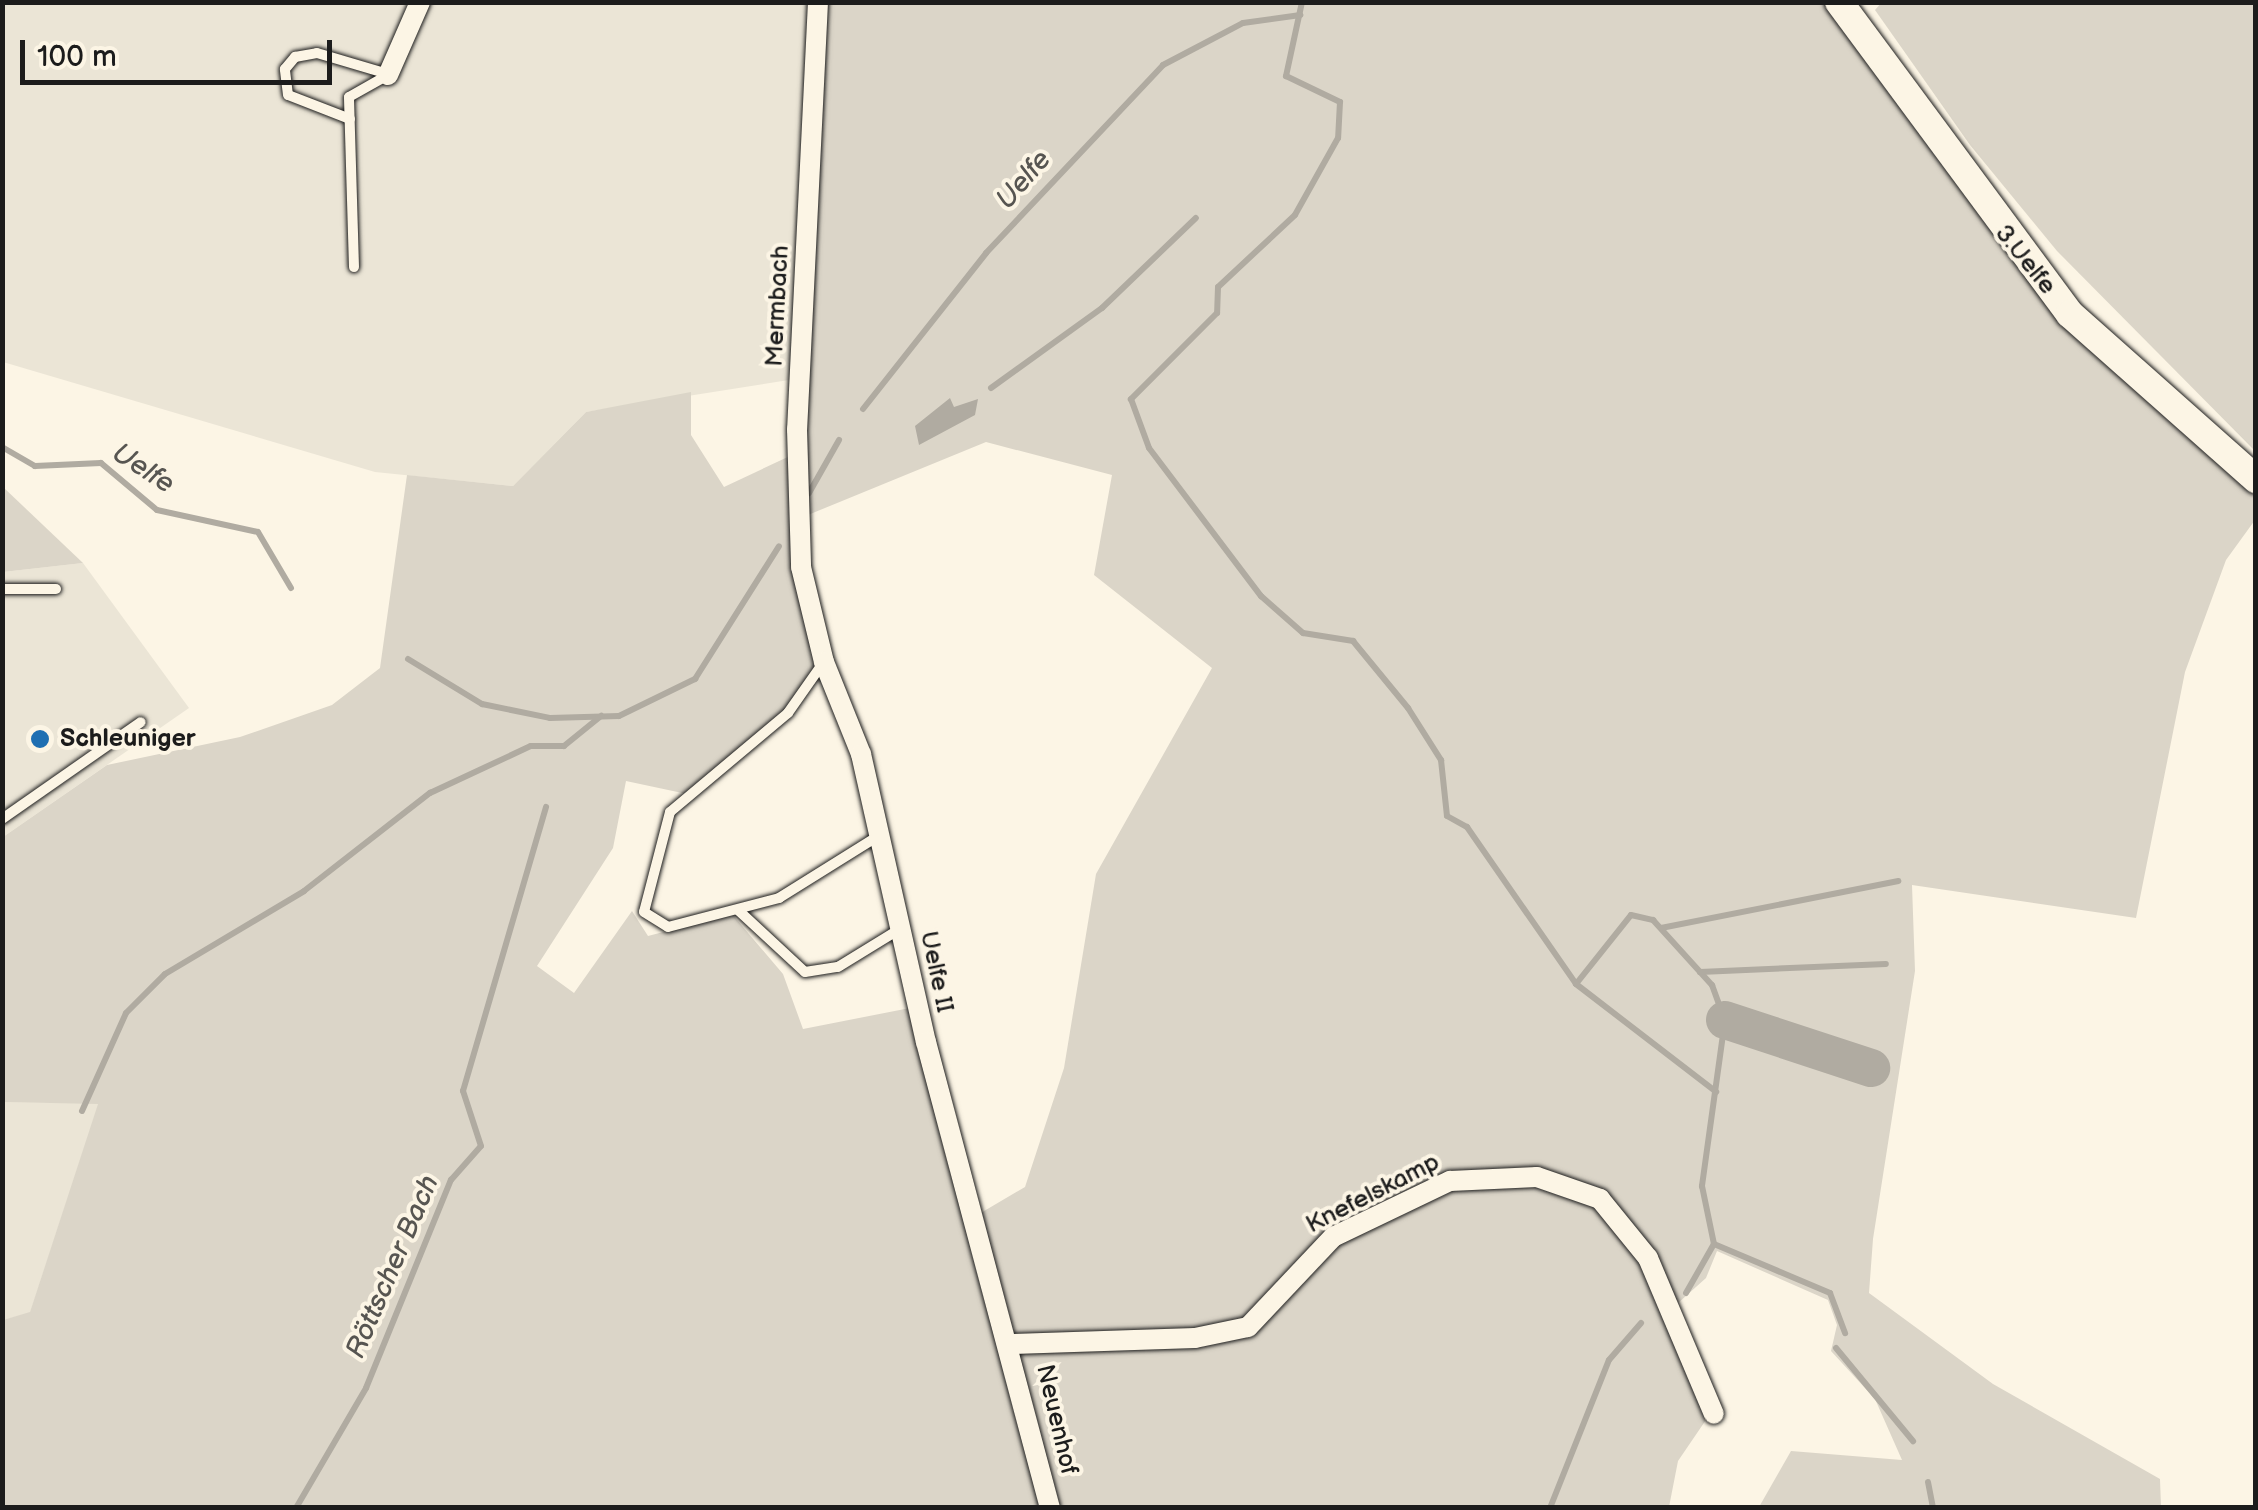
<!DOCTYPE html>
<meta charset="utf-8">
<style>
body{margin:0}
#map{position:relative;width:2258px;height:1510px;overflow:hidden;background:#fcf5e5;font-family:"Balsamiq Sans",sans-serif}
div>[style]{position:absolute}
.built>*{inset:0;background:#ebe5d6}
.green>*{inset:0;background:#dbd5c8}
.water>*{inset:0;background:#b0aba1}
.stream>*{height:6px;margin:-3px;padding:0 3px;transform-origin:3px;border-radius:3px;background:#b0aba1}
.river>*{height:38px;margin:-19px;padding:0 19px;transform-origin:19px;border-radius:19px;background:#b0aba1}
.roads{filter:drop-shadow(0 0 2px #1c1c1c) drop-shadow(0 0 2px #1c1c1c)}
.service>*{height:10px;margin:-5px;padding:0 5px;transform-origin:5px;border-radius:5px;background:#fcf5e5}
.minor>*{height:20px;margin:-10px;padding:0 10px;transform-origin:10px;border-radius:10px;background:#fcf5e5}
.tertiary>*{height:28px;margin:-14px;padding:0 14px;transform-origin:14px;border-radius:14px;background:#fcf5e5}
.dots>*{width:28px;height:28px;translate:-50% -50%;box-sizing:border-box;border:5px solid #fcf5e5;border-radius:50%}
span{translate:-50% -50%;white-space:nowrap;text-align:center;line-height:1.15;-webkit-text-stroke:8px #fcf5e5;paint-order:stroke}
.street-label{font-size:25px;color:#1c1c1c}
.poi-label{font-size:25px;color:#1c1c1c;font-weight:700}
.left{translate:0 -50%;text-align:left}
.water-label{font-size:28px;color:#575551;font-style:italic}
.frame{position:absolute;inset:0;border:5px solid #1c1c1c;pointer-events:none}
.scale{position:absolute;left:20px;top:40px;width:312px;height:45px;box-sizing:border-box;border:5px solid #1c1c1c;border-top:0;padding-left:12px;font-size:30px;line-height:35px;white-space:nowrap;color:#1c1c1c;-webkit-text-stroke:8px #fcf5e5;paint-order:stroke}
</style>
<div id="map">
<div class="built">
<i style="clip-path:polygon(2px 3px,815px 3px,795px 379px,586px 412px,513px 486px,375px 472px,3px 362px)"></i>
<i style="clip-path:polygon(83px 563px,189px 708px,3px 837px,3px 572px)"></i>
<i style="clip-path:polygon(3px 1102px,99px 1103px,30px 1313px,3px 1320px)"></i>
</div>
<div class="green">
<i style="clip-path:polygon(1882px 2px,2255px 3px,2255px 451px,2057px 251px,1970px 145px,1875px 10px)"></i>
<i style="clip-path:polygon(821px 3px,1826px 3px,2063px 320px,2255px 494px,2255px 520px,2226px 560px,2185px 672px,2136px 918px,1912px 885px,1915px 971px,1873px 1239px,1869px 1293px,1993px 1384px,2160px 1479px,2161px 1507px,1759px 1507px,1791px 1451px,1902px 1460px,1875px 1399px,1831px 1351px,1837px 1325px,1828px 1300px,1717px 1251px,1706px 1278px,1677px 1304px,1609px 1203px,1492px 1172px,1355px 1223px,1232px 1329px,1014px 1340px,979px 1214px,1025px 1187px,1064px 1068px,1096px 874px,1212px 668px,1094px 575px,1112px 475px,986px 442px,803px 517px)"></i>
<i style="clip-path:polygon(691px 392px,691px 435px,724px 487px,792px 455px,819px 662px,785px 711px,687px 794px,626px 781px,613px 848px,537px 966px,574px 993px,632px 911px,648px 936px,732px 914px,783px 974px,803px 1029px,915px 1007px,1046px 1507px,3px 1507px,3px 1320px,30px 1312px,98px 1104px,3px 1102px,3px 837px,107px 765px,240px 737px,332px 705px,380px 668px,407px 475px,513px 486px,586px 412px)"></i>
<i style="clip-path:polygon(3px 487px,83px 563px,3px 572px)"></i>
<i style="clip-path:polygon(1489px 1179px,1582px 1192px,1646px 1259px,1710px 1414px,1678px 1461px,1669px 1507px,1056px 1507px,1018px 1349px,1233px 1335px,1304px 1264px,1450px 1184px)"></i>
</div>
<div class="water">
<i style="clip-path:polygon(950px 398px,954px 407px,978px 399px,975px 415px,919px 445px,915px 426px)"></i>
</div>
<div class="stream">
<i style="left:1302px;top:2px;width:76px;rotate:102.2deg"></i>
<i style="left:1286px;top:76px;width:60px;rotate:25.7deg"></i>
<i style="left:1340px;top:102px;width:36px;rotate:93deg"></i>
<i style="left:1338px;top:138px;width:88px;rotate:119.2deg"></i>
<i style="left:1295px;top:215px;width:105px;rotate:136.9deg"></i>
<i style="left:1218px;top:287px;width:26px;rotate:92deg"></i>
<i style="left:1217px;top:313px;width:122px;rotate:135deg"></i>
<i style="left:1131px;top:399px;width:52px;rotate:69.8deg"></i>
<i style="left:1149px;top:448px;width:186px;rotate:52.9deg"></i>
<i style="left:1261px;top:596px;width:56px;rotate:41.4deg"></i>
<i style="left:1303px;top:633px;width:51px;rotate:9.1deg"></i>
<i style="left:1353px;top:641px;width:87px;rotate:50.6deg"></i>
<i style="left:1408px;top:708px;width:62px;rotate:57.6deg"></i>
<i style="left:1441px;top:760px;width:56px;rotate:83.9deg"></i>
<i style="left:1447px;top:816px;width:23px;rotate:29deg"></i>
<i style="left:1467px;top:827px;width:191px;rotate:55.2deg"></i>
<i style="left:1576px;top:984px;width:88px;rotate:-51.4deg"></i>
<i style="left:1631px;top:915px;width:23px;rotate:13deg"></i>
<i style="left:1653px;top:920px;width:88px;rotate:47.8deg"></i>
<i style="left:1712px;top:985px;width:37px;rotate:70deg"></i>
<i style="left:1725px;top:1020px;width:168px;rotate:97.9deg"></i>
<i style="left:1702px;top:1186px;width:59px;rotate:78.3deg"></i>
<i style="left:991px;top:388px;width:137px;rotate:-35.8deg"></i>
<i style="left:1102px;top:308px;width:130px;rotate:-43.8deg"></i>
<i style="left:863px;top:409px;width:199px;rotate:-51.7deg"></i>
<i style="left:986px;top:253px;width:258px;rotate:-46.7deg"></i>
<i style="left:1163px;top:65px;width:90px;rotate:-27.7deg"></i>
<i style="left:1243px;top:23px;width:58px;rotate:-8deg"></i>
<i style="left:2px;top:447px;width:38px;rotate:30deg"></i>
<i style="left:35px;top:466px;width:66px;rotate:-2.6deg"></i>
<i style="left:101px;top:463px;width:73px;rotate:40deg"></i>
<i style="left:157px;top:510px;width:103px;rotate:12.3deg"></i>
<i style="left:258px;top:532px;width:65px;rotate:59.5deg"></i>
<i style="left:809px;top:493px;width:61px;rotate:-60.5deg"></i>
<i style="left:408px;top:659px;width:87px;rotate:31.3deg"></i>
<i style="left:482px;top:704px;width:69px;rotate:11.6deg"></i>
<i style="left:550px;top:718px;width:69px;rotate:-1.7deg"></i>
<i style="left:619px;top:716px;width:85px;rotate:-26deg"></i>
<i style="left:695px;top:679px;width:157px;rotate:-57.7deg"></i>
<i style="left:1661px;top:928px;width:242px;rotate:-11.2deg"></i>
<i style="left:1700px;top:972px;width:186px;rotate:-2.5deg"></i>
<i style="left:1576px;top:984px;width:177px;rotate:37.6deg"></i>
<i style="left:82px;top:1111px;width:107px;rotate:-65.8deg"></i>
<i style="left:126px;top:1013px;width:55px;rotate:-45deg"></i>
<i style="left:165px;top:974px;width:162px;rotate:-30.8deg"></i>
<i style="left:304px;top:891px;width:160px;rotate:-37.9deg"></i>
<i style="left:430px;top:793px;width:111px;rotate:-25deg"></i>
<i style="left:531px;top:746px;width:33px"></i>
<i style="left:564px;top:746px;width:48px;rotate:-39deg"></i>
<i style="left:1714px;top:1244px;width:126px;rotate:22.9deg"></i>
<i style="left:1830px;top:1293px;width:43px;rotate:69.4deg"></i>
<i style="left:1686px;top:1293px;width:56px;rotate:-60.3deg"></i>
<i style="left:1836px;top:1348px;width:121px;rotate:50.4deg"></i>
<i style="left:1928px;top:1482px;width:26px;rotate:79deg"></i>
<i style="left:296px;top:1508px;width:139px;rotate:-59.7deg"></i>
<i style="left:366px;top:1388px;width:225px;rotate:-67.8deg"></i>
<i style="left:451px;top:1180px;width:45px;rotate:-48.6deg"></i>
<i style="left:481px;top:1146px;width:58px;rotate:-108.1deg"></i>
<i style="left:463px;top:1091px;width:296px;rotate:-73.7deg"></i>
<i style="left:1550px;top:1508px;width:159px;rotate:-68.3deg"></i>
<i style="left:1609px;top:1360px;width:49px;rotate:-49.1deg"></i>
</div>
<div class="river">
<i style="left:1725px;top:1020px;width:154px;rotate:18.2deg"></i>
</div>
<div class="roads">
<div class="service">
<i style="left:350px;top:119px;width:66px;rotate:-158.8deg"></i>
<i style="left:288px;top:95px;width:26px;rotate:-97deg"></i>
<i style="left:285px;top:69px;width:16px;rotate:-50deg"></i>
<i style="left:295px;top:57px;width:22px;rotate:-10deg"></i>
<i style="left:317px;top:53px;width:74px;rotate:16.5deg"></i>
<i style="left:354px;top:267px;width:170px;rotate:-91.7deg"></i>
<i style="left:349px;top:97px;width:45px;rotate:-29.4deg"></i>
<i style="left:2px;top:589px;width:54px"></i>
<i style="left:823px;top:663px;width:61px;rotate:125deg"></i>
<i style="left:788px;top:713px;width:154px;rotate:140deg"></i>
<i style="left:670px;top:812px;width:103px;rotate:104.6deg"></i>
<i style="left:644px;top:912px;width:28px;rotate:32deg"></i>
<i style="left:668px;top:927px;width:115px;rotate:-14.6deg"></i>
<i style="left:779px;top:898px;width:119px;rotate:-32deg"></i>
<i style="left:2px;top:819px;width:169px;rotate:-34.9deg"></i>
<i style="left:738px;top:910px;width:91px;rotate:42.8deg"></i>
<i style="left:805px;top:972px;width:33px;rotate:-9deg"></i>
<i style="left:838px;top:967px;width:73px;rotate:-31.5deg"></i>
</div>
<div class="minor">
<i style="left:818px;top:2px;width:428px;rotate:92.8deg"></i>
<i style="left:797px;top:429px;width:138px;rotate:88.3deg"></i>
<i style="left:801px;top:567px;width:98px;rotate:76.4deg"></i>
<i style="left:824px;top:662px;width:99px;rotate:68.1deg"></i>
<i style="left:861px;top:754px;width:295px;rotate:77.3deg"></i>
<i style="left:926px;top:1042px;width:482px;rotate:75.1deg"></i>
<i style="left:388px;top:75px;width:80px;rotate:-66.3deg"></i>
<i style="left:1013px;top:1344px;width:182px;rotate:-1.9deg"></i>
<i style="left:1195px;top:1338px;width:54px;rotate:-11.7deg"></i>
<i style="left:1248px;top:1327px;width:124px;rotate:-46.6deg"></i>
<i style="left:1333px;top:1237px;width:130px;rotate:-25.6deg"></i>
<i style="left:1450px;top:1181px;width:87px;rotate:-2.6deg"></i>
<i style="left:1537px;top:1177px;width:67px;rotate:19.2deg"></i>
<i style="left:1600px;top:1199px;width:76px;rotate:50.9deg"></i>
<i style="left:1648px;top:1258px;width:169px;rotate:67.1deg"></i>
</div>
<div class="tertiary">
<i style="left:1839px;top:2px;width:388px;rotate:53.5deg"></i>
<i style="left:2070px;top:314px;width:249px;rotate:41.6deg"></i>
</div>
</div>
<div class="dots">
<i style="left:40px;top:739px;background:#1f6fb2"></i>
</div>
<div class="street-label">
<span style="left:2025px;top:260px;rotate:51deg">3.Uelfe</span>
<span style="left:778px;top:306px;rotate:-87deg">Mermbach</span>
<span style="left:936px;top:972px;rotate:78deg">Uelfe II</span>
<span style="left:1373px;top:1194px;rotate:-27deg">Knefelskamp</span>
<span style="left:1056px;top:1420px;rotate:77deg">Neuenhof</span>
</div>
<div class="poi-label">
<span class="left" style="left:60px;top:739px">Schleuniger</span>
</div>
<div class="water-label">
<span style="left:1024px;top:180px;rotate:-49deg">Uelfe</span>
<span style="left:143px;top:469px;rotate:33deg">Uelfe</span>
<span style="left:393px;top:1267px;rotate:-67deg">Röttscher Bach</span>
</div>
<div class="frame"></div>
<div class="scale">100 m</div>
</div>
